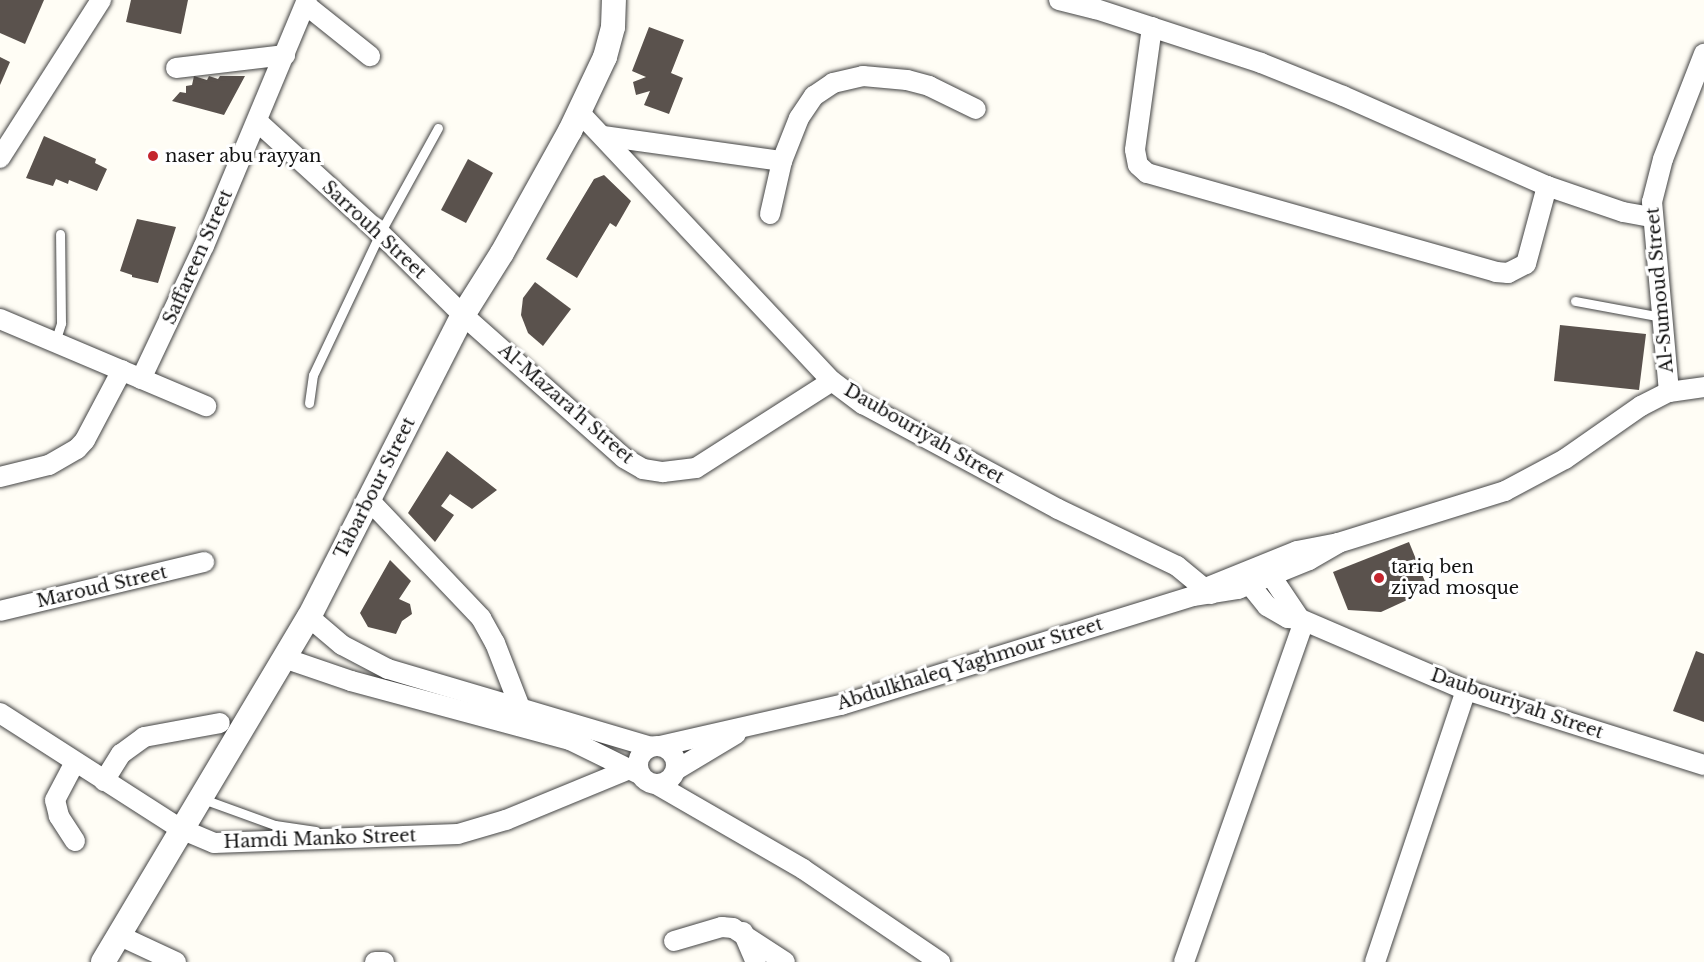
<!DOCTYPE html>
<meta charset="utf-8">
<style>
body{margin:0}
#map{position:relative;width:1704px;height:962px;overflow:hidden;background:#fffdf5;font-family:"Libre Baskerville",serif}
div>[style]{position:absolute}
.building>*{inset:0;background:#5a524d}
.roads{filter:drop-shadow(0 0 2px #444) drop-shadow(0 0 2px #444)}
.service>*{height:9px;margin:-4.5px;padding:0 4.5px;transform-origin:4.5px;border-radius:4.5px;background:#fff}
.minor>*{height:20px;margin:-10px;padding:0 10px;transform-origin:10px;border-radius:10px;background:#fff}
.minor>.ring{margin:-10px;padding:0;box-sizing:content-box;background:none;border:20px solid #fff;border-radius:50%}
.tertiary>*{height:24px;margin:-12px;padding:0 12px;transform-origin:12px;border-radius:12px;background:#fff}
.dots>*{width:16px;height:16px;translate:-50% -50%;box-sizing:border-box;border:3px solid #fff;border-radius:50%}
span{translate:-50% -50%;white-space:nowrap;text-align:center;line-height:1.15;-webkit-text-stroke:6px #fff;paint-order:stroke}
.poi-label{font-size:18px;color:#111}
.left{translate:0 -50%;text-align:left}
.street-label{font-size:18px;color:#111}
</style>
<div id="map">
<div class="building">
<i style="clip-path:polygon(0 0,44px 0,25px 44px,0 33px)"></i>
<i style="clip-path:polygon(131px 0,188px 0,181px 34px,126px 22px)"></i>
<i style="clip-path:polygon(649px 27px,684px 40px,671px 73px,683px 78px,669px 114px,644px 105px,650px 91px,636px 95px,633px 82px,646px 77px,632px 71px)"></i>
<i style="clip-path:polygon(0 57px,10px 62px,0 85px)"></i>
<i style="clip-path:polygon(194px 76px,207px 80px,209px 76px,218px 79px,220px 76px,245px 76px,224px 115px,172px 101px,180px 92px,186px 93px,186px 86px,192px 85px)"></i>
<i style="clip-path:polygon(44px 136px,96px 159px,95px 163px,107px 169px,97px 191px,69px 180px,68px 184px,56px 179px,53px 186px,26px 178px)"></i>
<i style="clip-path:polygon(468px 159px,493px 173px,466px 223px,441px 210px)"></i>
<i style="clip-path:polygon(604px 175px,631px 201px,616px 227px,610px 223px,577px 278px,546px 259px,594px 179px)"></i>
<i style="clip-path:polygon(137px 219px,176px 227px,158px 283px,132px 277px,132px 275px,120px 271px)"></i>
<i style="clip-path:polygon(535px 282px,571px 309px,543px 346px,528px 333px,521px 315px,523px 298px)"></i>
<i style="clip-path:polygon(1560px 325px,1646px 334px,1639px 390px,1554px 381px)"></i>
<i style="clip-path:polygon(447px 451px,497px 490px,472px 509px,450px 494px,441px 506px,454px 515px,435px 542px,408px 513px)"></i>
<i style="clip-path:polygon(1409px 542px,1426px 584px,1405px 601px,1381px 612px,1348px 610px,1333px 572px)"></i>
<i style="clip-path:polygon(390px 560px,411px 581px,399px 599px,410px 604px,412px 614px,402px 621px,396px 634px,368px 627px,360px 613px)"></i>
<i style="clip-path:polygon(1696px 651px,1704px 654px,1704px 722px,1673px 711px)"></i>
</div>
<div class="roads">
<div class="service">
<i style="left:1575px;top:301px;width:87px;rotate:10.5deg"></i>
<i style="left:55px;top:342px;width:20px;rotate:-72deg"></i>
<i style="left:61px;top:323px;width:89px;rotate:-90.6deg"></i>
<i style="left:309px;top:403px;width:28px;rotate:-82deg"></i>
<i style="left:313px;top:375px;width:157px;rotate:-64.7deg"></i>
<i style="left:380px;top:233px;width:120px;rotate:-61.1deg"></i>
<i style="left:203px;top:799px;width:77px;rotate:19.9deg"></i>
<i style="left:275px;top:825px;width:41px;rotate:8.3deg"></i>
</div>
<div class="minor">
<i style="left:1059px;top:0;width:38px;rotate:14deg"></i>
<i style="left:1096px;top:9px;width:174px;rotate:18.1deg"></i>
<i style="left:1261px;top:63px;width:88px;rotate:21.9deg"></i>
<i style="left:1343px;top:96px;width:223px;rotate:23.8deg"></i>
<i style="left:1547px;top:186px;width:80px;rotate:18.9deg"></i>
<i style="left:1623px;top:212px;width:29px;rotate:10deg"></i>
<i style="left:306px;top:5px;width:82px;rotate:38.6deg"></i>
<i style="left:1152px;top:27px;width:124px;rotate:97.9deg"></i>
<i style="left:1135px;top:150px;width:15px;rotate:79deg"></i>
<i style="left:1138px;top:165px;width:12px;rotate:42deg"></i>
<i style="left:1147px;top:173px;width:363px;rotate:15.8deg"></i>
<i style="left:1496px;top:272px;width:12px;rotate:5deg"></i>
<i style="left:1508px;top:273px;width:20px;rotate:-27deg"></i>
<i style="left:1526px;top:264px;width:81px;rotate:-74.9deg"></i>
<i style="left:176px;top:68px;width:110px;rotate:-6.8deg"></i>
<i style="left:580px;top:113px;width:368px;rotate:46.8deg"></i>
<i style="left:832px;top:381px;width:39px;rotate:37deg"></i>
<i style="left:863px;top:404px;width:221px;rotate:28.3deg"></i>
<i style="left:1058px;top:509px;width:132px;rotate:25.6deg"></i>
<i style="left:1177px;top:566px;width:44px;rotate:39.5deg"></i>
<i style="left:258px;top:122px;width:165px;rotate:42.3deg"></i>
<i style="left:380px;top:233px;width:117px;rotate:44.7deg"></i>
<i style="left:463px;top:315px;width:215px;rotate:41.6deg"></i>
<i style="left:624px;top:458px;width:22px;rotate:30deg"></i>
<i style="left:643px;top:469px;width:20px;rotate:9deg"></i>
<i style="left:663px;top:472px;width:33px;rotate:-7deg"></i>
<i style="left:696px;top:468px;width:161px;rotate:-32.6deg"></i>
<i style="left:603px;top:136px;width:181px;rotate:8deg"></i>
<i style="left:0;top:158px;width:188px;rotate:-57.4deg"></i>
<i style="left:770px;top:214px;width:54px;rotate:-77.2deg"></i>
<i style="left:782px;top:161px;width:46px;rotate:-68.4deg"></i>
<i style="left:799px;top:118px;width:27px;rotate:-56deg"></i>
<i style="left:814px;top:96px;width:23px;rotate:-34deg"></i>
<i style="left:833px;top:83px;width:31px;rotate:-13deg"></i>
<i style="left:863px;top:76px;width:44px;rotate:5.2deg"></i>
<i style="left:907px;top:80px;width:23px;rotate:15deg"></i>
<i style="left:929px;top:86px;width:52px;rotate:26.1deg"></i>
<i style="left:0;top:319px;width:224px;rotate:22.9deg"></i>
<i style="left:141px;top:379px;width:147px;rotate:-64.7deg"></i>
<i style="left:204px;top:246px;width:267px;rotate:-67.3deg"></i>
<i style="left:1669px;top:392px;width:191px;rotate:-95.1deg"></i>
<i style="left:1652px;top:202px;width:44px;rotate:-75.7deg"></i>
<i style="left:1663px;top:159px;width:113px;rotate:-68.7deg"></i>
<i style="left:0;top:477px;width:50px;rotate:-13.8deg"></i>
<i style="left:49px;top:465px;width:32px;rotate:-30deg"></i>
<i style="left:77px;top:449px;width:12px;rotate:-48deg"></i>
<i style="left:85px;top:440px;width:79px;rotate:-62.1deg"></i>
<i style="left:369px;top:500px;width:163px;rotate:46.5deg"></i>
<i style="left:481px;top:618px;width:29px;rotate:61deg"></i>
<i style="left:495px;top:643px;width:72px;rotate:68.8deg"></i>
<i style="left:1265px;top:567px;width:63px;rotate:56.1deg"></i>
<i style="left:1242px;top:575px;width:40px;rotate:51deg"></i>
<i style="left:1267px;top:606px;width:24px;rotate:30deg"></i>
<i style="left:1288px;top:618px;width:12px;rotate:5deg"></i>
<i style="left:1300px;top:619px;width:181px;rotate:23.2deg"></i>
<i style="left:1466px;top:690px;width:250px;rotate:17.5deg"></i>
<i style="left:1208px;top:587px;width:96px;rotate:-22deg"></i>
<i style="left:1297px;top:551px;width:42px;rotate:-11deg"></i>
<i style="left:1338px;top:543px;width:175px;rotate:-17.3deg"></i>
<i style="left:1505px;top:491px;width:68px;rotate:-28.1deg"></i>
<i style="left:1565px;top:459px;width:93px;rotate:-34.9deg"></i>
<i style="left:1641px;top:406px;width:31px;rotate:-27deg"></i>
<i style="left:1669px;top:392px;width:35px;rotate:-8deg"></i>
<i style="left:0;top:611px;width:210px;rotate:-13.5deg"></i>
<i style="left:309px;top:617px;width:43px;rotate:40.3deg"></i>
<i style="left:342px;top:645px;width:52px;rotate:27.6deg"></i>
<i style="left:388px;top:669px;width:274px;rotate:16.5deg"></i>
<i style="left:284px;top:658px;width:71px;rotate:18.9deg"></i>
<i style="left:351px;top:681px;width:227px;rotate:15.1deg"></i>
<i style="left:570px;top:740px;width:75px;rotate:26.2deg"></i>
<i style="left:0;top:713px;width:215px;rotate:32.7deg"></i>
<i style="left:181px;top:829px;width:36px;rotate:23deg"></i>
<i style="left:214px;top:843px;width:244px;rotate:-2.1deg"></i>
<i style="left:458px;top:834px;width:50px;rotate:-16.3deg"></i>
<i style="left:506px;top:820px;width:134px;rotate:-22.4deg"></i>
<i style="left:660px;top:746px;width:186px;rotate:-12.8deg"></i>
<i style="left:841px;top:705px;width:368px;rotate:-17.2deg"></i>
<i style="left:1193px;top:596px;width:46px;rotate:-8.8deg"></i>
<i style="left:1238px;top:589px;width:77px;rotate:-22.2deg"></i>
<i style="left:1309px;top:560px;width:34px;rotate:-30deg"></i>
<i class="ring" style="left:638px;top:746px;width:18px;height:18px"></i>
<i style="left:676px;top:770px;width:70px;rotate:-31deg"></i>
<i style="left:104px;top:781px;width:32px;rotate:-58deg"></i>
<i style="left:121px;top:754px;width:29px;rotate:-36deg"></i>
<i style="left:144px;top:737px;width:77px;rotate:-10.4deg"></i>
<i style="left:656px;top:784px;width:170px;rotate:30deg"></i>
<i style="left:803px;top:869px;width:166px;rotate:34.2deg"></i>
<i style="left:75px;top:841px;width:30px;rotate:-123deg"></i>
<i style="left:59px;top:816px;width:16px;rotate:-104deg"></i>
<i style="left:55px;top:800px;width:43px;rotate:-62.2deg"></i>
<i style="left:743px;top:932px;width:33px;rotate:67deg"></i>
<i style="left:118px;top:935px;width:64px;rotate:25deg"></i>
<i style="left:674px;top:941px;width:50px;rotate:-16.3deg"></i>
<i style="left:722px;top:927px;width:11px;rotate:5deg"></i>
<i style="left:733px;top:928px;width:62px;rotate:33.2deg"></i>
<i style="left:375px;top:962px;width:9px"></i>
<i style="left:1184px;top:962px;width:361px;rotate:-70.6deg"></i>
<i style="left:1375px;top:962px;width:287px;rotate:-71.5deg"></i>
</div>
<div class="tertiary">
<i style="left:103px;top:962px;width:402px;rotate:-59.2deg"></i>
<i style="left:309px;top:617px;width:339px;rotate:-63deg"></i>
<i style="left:463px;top:315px;width:73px;rotate:-57.8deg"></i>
<i style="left:502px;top:253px;width:140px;rotate:-60.9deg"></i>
<i style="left:570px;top:131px;width:82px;rotate:-64.7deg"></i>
<i style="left:605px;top:57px;width:31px;rotate:-75deg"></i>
<i style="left:613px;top:27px;width:27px;rotate:-88deg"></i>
</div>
</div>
<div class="dots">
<i style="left:153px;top:156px;background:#c4262e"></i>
<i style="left:1379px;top:578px;background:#c4262e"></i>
</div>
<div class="poi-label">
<span class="left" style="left:165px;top:156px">naser abu rayyan</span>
<span class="left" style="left:1391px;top:578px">tariq ben<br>ziyad mosque</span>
</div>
<div class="street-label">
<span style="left:374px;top:230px;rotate:43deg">Sarrouh Street</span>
<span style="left:198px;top:257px;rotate:-66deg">Saffareen Street</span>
<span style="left:1660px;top:290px;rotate:-95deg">Al-Sumoud Street</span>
<span style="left:566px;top:404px;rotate:41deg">Al-Mazara’h Street</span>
<span style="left:924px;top:434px;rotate:30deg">Daubouriyah Street</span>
<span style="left:375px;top:488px;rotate:-63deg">Tabarbour Street</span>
<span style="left:102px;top:587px;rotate:-13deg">Maroud Street</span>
<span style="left:970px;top:664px;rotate:-17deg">Abdulkhaleq Yaghmour Street</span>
<span style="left:1517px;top:704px;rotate:19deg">Daubouriyah Street</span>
<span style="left:320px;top:839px;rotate:-2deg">Hamdi Manko Street</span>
</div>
</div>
